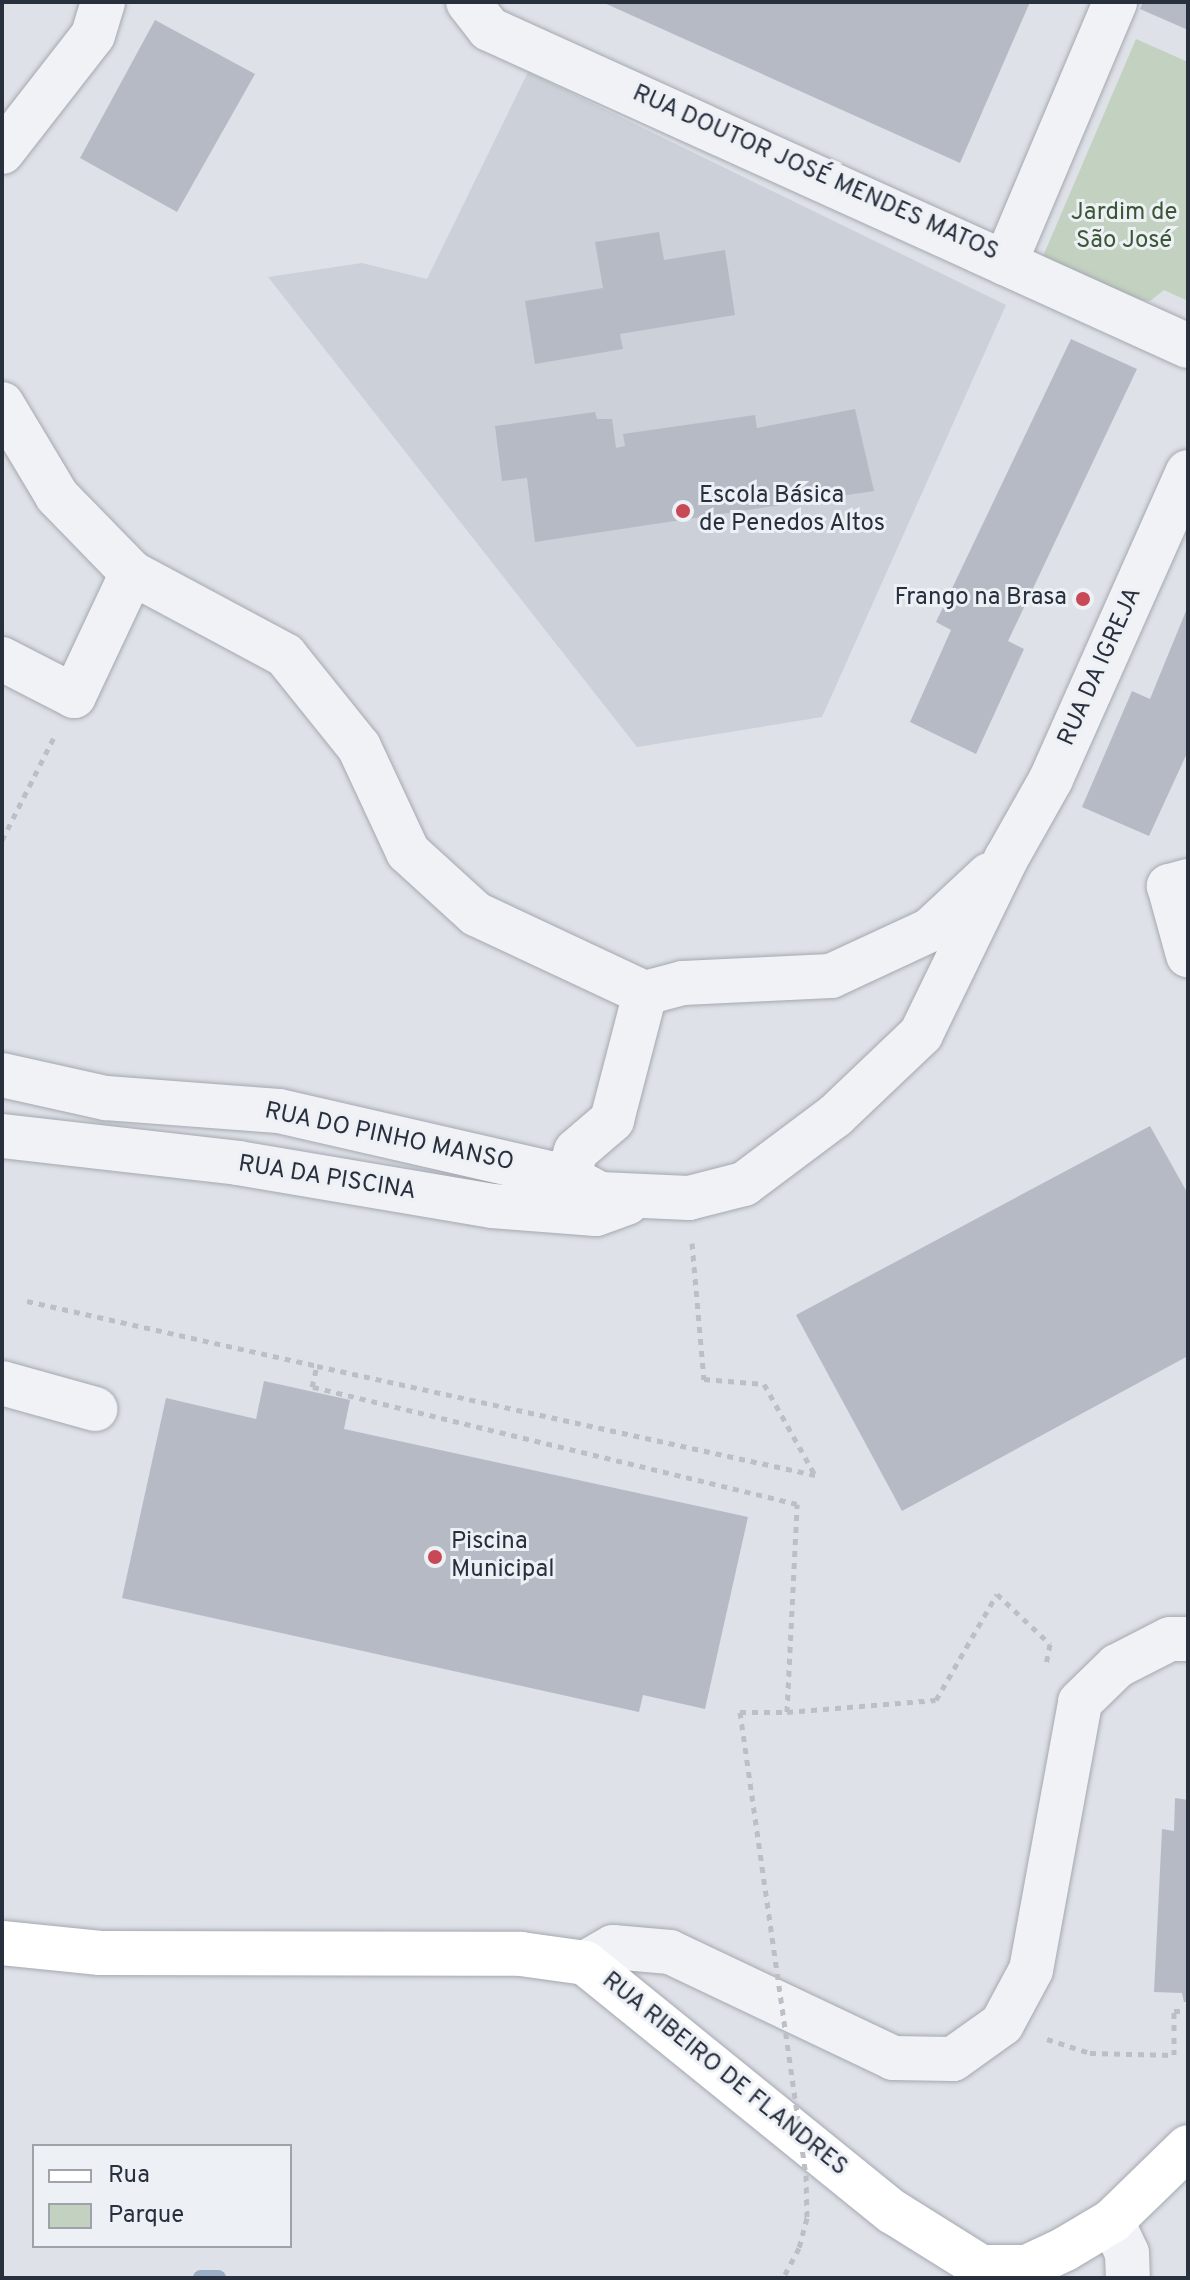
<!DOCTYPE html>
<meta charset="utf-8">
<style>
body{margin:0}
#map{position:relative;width:1190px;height:2280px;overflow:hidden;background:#dee1e7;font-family:Overpass,sans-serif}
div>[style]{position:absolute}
.built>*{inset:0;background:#ccd0d9}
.green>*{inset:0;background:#c3d1c0}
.stream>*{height:16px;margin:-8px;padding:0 8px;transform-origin:8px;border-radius:8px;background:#9aaec6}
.building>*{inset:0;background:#b6bac4}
.path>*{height:5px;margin-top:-2.5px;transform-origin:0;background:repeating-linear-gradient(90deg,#bdbfc6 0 6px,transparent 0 12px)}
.roads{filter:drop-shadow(0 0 2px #a4a8b1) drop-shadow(0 0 2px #a4a8b1)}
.minor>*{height:44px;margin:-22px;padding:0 22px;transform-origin:22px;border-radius:22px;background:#f1f2f6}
.major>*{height:44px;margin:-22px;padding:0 22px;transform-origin:22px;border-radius:22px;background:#fff}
.path-bridge>*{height:5px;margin-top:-2.5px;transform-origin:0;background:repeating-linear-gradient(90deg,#bdbfc6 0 6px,transparent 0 12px)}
.dots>*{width:22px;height:22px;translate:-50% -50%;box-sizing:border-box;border:4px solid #edf0f5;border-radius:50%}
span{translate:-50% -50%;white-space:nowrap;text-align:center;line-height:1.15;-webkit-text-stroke:6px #edf0f5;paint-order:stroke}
.street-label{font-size:24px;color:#282f3d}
.park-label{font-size:24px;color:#3b5836}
.poi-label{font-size:24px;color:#282f3d}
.left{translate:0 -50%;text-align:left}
.right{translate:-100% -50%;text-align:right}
.frame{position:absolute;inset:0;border:4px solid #282f3d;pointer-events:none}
.legend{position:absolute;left:32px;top:2144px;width:260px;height:104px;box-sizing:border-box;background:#edf0f5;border:2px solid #9ea3ab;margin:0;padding:10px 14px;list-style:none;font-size:24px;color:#282f3d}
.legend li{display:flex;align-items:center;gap:16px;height:40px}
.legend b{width:40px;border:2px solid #9ea3ab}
</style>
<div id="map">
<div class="built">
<i style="clip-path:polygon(528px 72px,1006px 305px,822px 717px,637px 747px,268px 277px,362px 263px,427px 279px)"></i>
</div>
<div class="green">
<i style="clip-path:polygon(1136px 39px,1188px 62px,1188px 301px,1164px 290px,1150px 301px,1129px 299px,1041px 261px)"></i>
</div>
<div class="stream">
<i style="left:201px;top:2278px;width:17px"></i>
</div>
<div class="building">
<i style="clip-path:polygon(602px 2px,1030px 2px,960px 163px)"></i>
<i style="clip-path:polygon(1143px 2px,1188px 2px,1188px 30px,1140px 9px)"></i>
<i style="clip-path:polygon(155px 20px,255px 74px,177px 212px,80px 158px)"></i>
<i style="clip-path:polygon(659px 232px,664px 260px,725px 250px,735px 315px,620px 334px,623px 349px,535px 364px,525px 301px,603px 288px,595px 242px)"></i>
<i style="clip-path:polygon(1071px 339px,1137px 369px,1008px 641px,1024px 649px,976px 754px,910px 722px,951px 630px,936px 622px)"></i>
<i style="clip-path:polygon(855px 409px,874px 491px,535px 542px,527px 478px,502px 481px,495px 426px,595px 412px,597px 419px,612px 419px,616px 448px,625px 446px,623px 434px,755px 415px,757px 428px)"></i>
<i style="clip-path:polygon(1188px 606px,1188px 751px,1149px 836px,1082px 807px,1132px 691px,1150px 699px)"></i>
<i style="clip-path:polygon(1150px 1126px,1188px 1194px,1188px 1356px,902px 1511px,796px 1315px)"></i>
<i style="clip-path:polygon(264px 1381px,350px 1400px,344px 1429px,748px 1517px,705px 1709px,643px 1695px,639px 1712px,122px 1598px,166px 1398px,256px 1419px)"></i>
<i style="clip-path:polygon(1175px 1798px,1188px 1800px,1188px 2002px,1184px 2002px,1182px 1993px,1154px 1992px,1162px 1829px,1174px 1831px)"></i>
</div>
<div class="path">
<i style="left:2px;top:840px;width:115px;rotate:-63.2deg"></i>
<i style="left:692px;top:1243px;width:137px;rotate:85deg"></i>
<i style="left:704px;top:1379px;width:60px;rotate:4.8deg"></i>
<i style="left:764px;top:1384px;width:104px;rotate:60.7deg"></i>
<i style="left:27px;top:1301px;width:297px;rotate:12.6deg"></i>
<i style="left:740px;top:1712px;width:47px"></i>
<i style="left:787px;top:1712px;width:208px;rotate:-87.2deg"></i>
<i style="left:797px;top:1504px;width:499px;rotate:-166.4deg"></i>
<i style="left:312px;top:1387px;width:22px;rotate:-77deg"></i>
<i style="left:317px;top:1366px;width:510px;rotate:12.35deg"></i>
<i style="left:787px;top:1712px;width:149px;rotate:-4.6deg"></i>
<i style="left:936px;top:1700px;width:122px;rotate:-60.1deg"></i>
<i style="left:997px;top:1594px;width:73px;rotate:43.3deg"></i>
<i style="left:1050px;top:1644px;width:21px;rotate:101deg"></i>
<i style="left:1047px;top:2039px;width:45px;rotate:18deg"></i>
<i style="left:1090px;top:2053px;width:84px;rotate:1.4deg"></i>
<i style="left:1174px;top:2055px;width:44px;rotate:-90deg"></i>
<i style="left:1174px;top:2011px;width:14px"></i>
</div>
<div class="roads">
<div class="minor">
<i style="left:468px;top:2px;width:34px;rotate:52deg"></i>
<i style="left:489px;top:29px;width:567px;rotate:24.39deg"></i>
<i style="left:1005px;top:263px;width:283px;rotate:-67.1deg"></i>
<i style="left:2px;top:152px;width:148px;rotate:-52.1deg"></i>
<i style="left:93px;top:35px;width:34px;rotate:-73deg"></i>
<i style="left:1005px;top:263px;width:201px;rotate:24.4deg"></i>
<i style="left:2px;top:404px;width:107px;rotate:59.1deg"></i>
<i style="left:57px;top:496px;width:107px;rotate:45.8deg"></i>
<i style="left:132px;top:573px;width:174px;rotate:28.2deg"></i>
<i style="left:285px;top:655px;width:118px;rotate:51.2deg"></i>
<i style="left:359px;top:747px;width:116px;rotate:65deg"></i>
<i style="left:408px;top:852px;width:92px;rotate:42.4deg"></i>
<i style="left:476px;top:914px;width:187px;rotate:25.1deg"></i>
<i style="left:2px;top:659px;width:81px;rotate:27.2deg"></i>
<i style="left:74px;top:696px;width:136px;rotate:-64.8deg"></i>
<i style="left:1188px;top:881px;width:20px;rotate:165deg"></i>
<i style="left:1169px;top:886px;width:72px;rotate:74.6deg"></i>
<i style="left:645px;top:993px;width:39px;rotate:-15deg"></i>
<i style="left:683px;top:983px;width:148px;rotate:-2.7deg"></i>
<i style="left:831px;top:976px;width:109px;rotate:-24.9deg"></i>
<i style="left:930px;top:930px;width:81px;rotate:-43deg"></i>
<i style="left:2px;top:1075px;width:107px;rotate:12.5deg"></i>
<i style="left:106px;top:1098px;width:173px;rotate:4.3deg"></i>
<i style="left:279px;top:1111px;width:296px;rotate:12.9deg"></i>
<i style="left:568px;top:1177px;width:36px;rotate:28deg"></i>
<i style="left:600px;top:1194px;width:89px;rotate:2.6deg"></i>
<i style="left:689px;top:1198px;width:57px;rotate:-14.3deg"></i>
<i style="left:744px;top:1184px;width:114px;rotate:-36.8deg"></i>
<i style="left:835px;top:1116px;width:119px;rotate:-43.6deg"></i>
<i style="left:921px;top:1034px;width:195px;rotate:-64.1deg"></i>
<i style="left:1006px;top:859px;width:92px;rotate:-60.6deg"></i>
<i style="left:1051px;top:779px;width:336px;rotate:-66deg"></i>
<i style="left:2px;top:1136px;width:238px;rotate:6.5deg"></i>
<i style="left:238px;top:1163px;width:258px;rotate:9.6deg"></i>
<i style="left:492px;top:1206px;width:104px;rotate:4.4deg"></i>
<i style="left:596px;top:1214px;width:33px;rotate:-20deg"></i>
<i style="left:568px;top:1177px;width:27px;rotate:-73deg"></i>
<i style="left:576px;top:1151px;width:48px;rotate:-40.7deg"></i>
<i style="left:612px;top:1120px;width:131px;rotate:-75.4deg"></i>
<i style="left:2px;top:1383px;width:97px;rotate:15.6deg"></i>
<i style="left:585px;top:1963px;width:32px;rotate:-30deg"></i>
<i style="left:613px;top:1947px;width:57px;rotate:5deg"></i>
<i style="left:670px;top:1952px;width:247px;rotate:25.4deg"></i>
<i style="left:893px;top:2058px;width:60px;rotate:1deg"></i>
<i style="left:953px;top:2059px;width:60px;rotate:-35.5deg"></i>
<i style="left:1002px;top:2024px;width:61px;rotate:-61.8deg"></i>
<i style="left:1031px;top:1970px;width:272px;rotate:-79.6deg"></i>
<i style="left:1080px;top:1702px;width:52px;rotate:-44.2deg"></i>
<i style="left:1117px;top:1666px;width:59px;rotate:-27deg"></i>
<i style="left:1170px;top:1639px;width:18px"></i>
<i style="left:1112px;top:2221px;width:35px;rotate:65deg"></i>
<i style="left:1127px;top:2253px;width:25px;rotate:88deg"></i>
</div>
<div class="major">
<i style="left:2px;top:1943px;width:99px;rotate:5.8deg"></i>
<i style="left:100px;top:1953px;width:421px;rotate:0.1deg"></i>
<i style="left:521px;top:1954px;width:65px;rotate:8deg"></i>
<i style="left:585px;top:1963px;width:396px;rotate:39deg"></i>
<i style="left:893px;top:2212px;width:104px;rotate:32deg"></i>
<i style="left:981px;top:2267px;width:46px"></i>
<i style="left:1027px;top:2267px;width:42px;rotate:-25.3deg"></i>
<i style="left:1065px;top:2249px;width:55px;rotate:-30.8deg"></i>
<i style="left:1112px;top:2221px;width:106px;rotate:-44.2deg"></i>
</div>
</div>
<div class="path-bridge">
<i style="left:740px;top:1712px;width:468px;rotate:81.9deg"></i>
<i style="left:806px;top:2175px;width:43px;rotate:88.7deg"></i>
<i style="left:807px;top:2218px;width:31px;rotate:105deg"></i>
<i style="left:799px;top:2248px;width:34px;rotate:118deg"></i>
</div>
<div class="dots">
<i style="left:683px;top:511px;background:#c84856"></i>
<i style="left:1083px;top:599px;background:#c84856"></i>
<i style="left:435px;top:1557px;background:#c84856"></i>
</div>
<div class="street-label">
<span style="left:815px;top:174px;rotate:24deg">RUA DOUTOR JOSÉ MENDES MATOS</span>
<span style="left:1101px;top:667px;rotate:-66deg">RUA DA IGREJA</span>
<span style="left:389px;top:1138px;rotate:12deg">RUA DO PINHO MANSO</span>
<span style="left:327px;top:1179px;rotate:9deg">RUA DA PISCINA</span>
<span style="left:724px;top:2075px;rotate:39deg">RUA RIBEIRO DE FLANDRES</span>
</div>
<div class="park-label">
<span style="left:1124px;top:228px">Jardim de<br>São José</span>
</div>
<div class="poi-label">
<span class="left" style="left:699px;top:511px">Escola Básica<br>de Penedos Altos</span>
<span class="right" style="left:1067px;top:599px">Frango na Brasa</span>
<span class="left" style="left:451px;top:1557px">Piscina<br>Municipal</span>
</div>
<div class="frame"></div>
<ul class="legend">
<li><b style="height:10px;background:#fff"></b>Rua</li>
<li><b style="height:22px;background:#c3d1c0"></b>Parque</li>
</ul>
</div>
